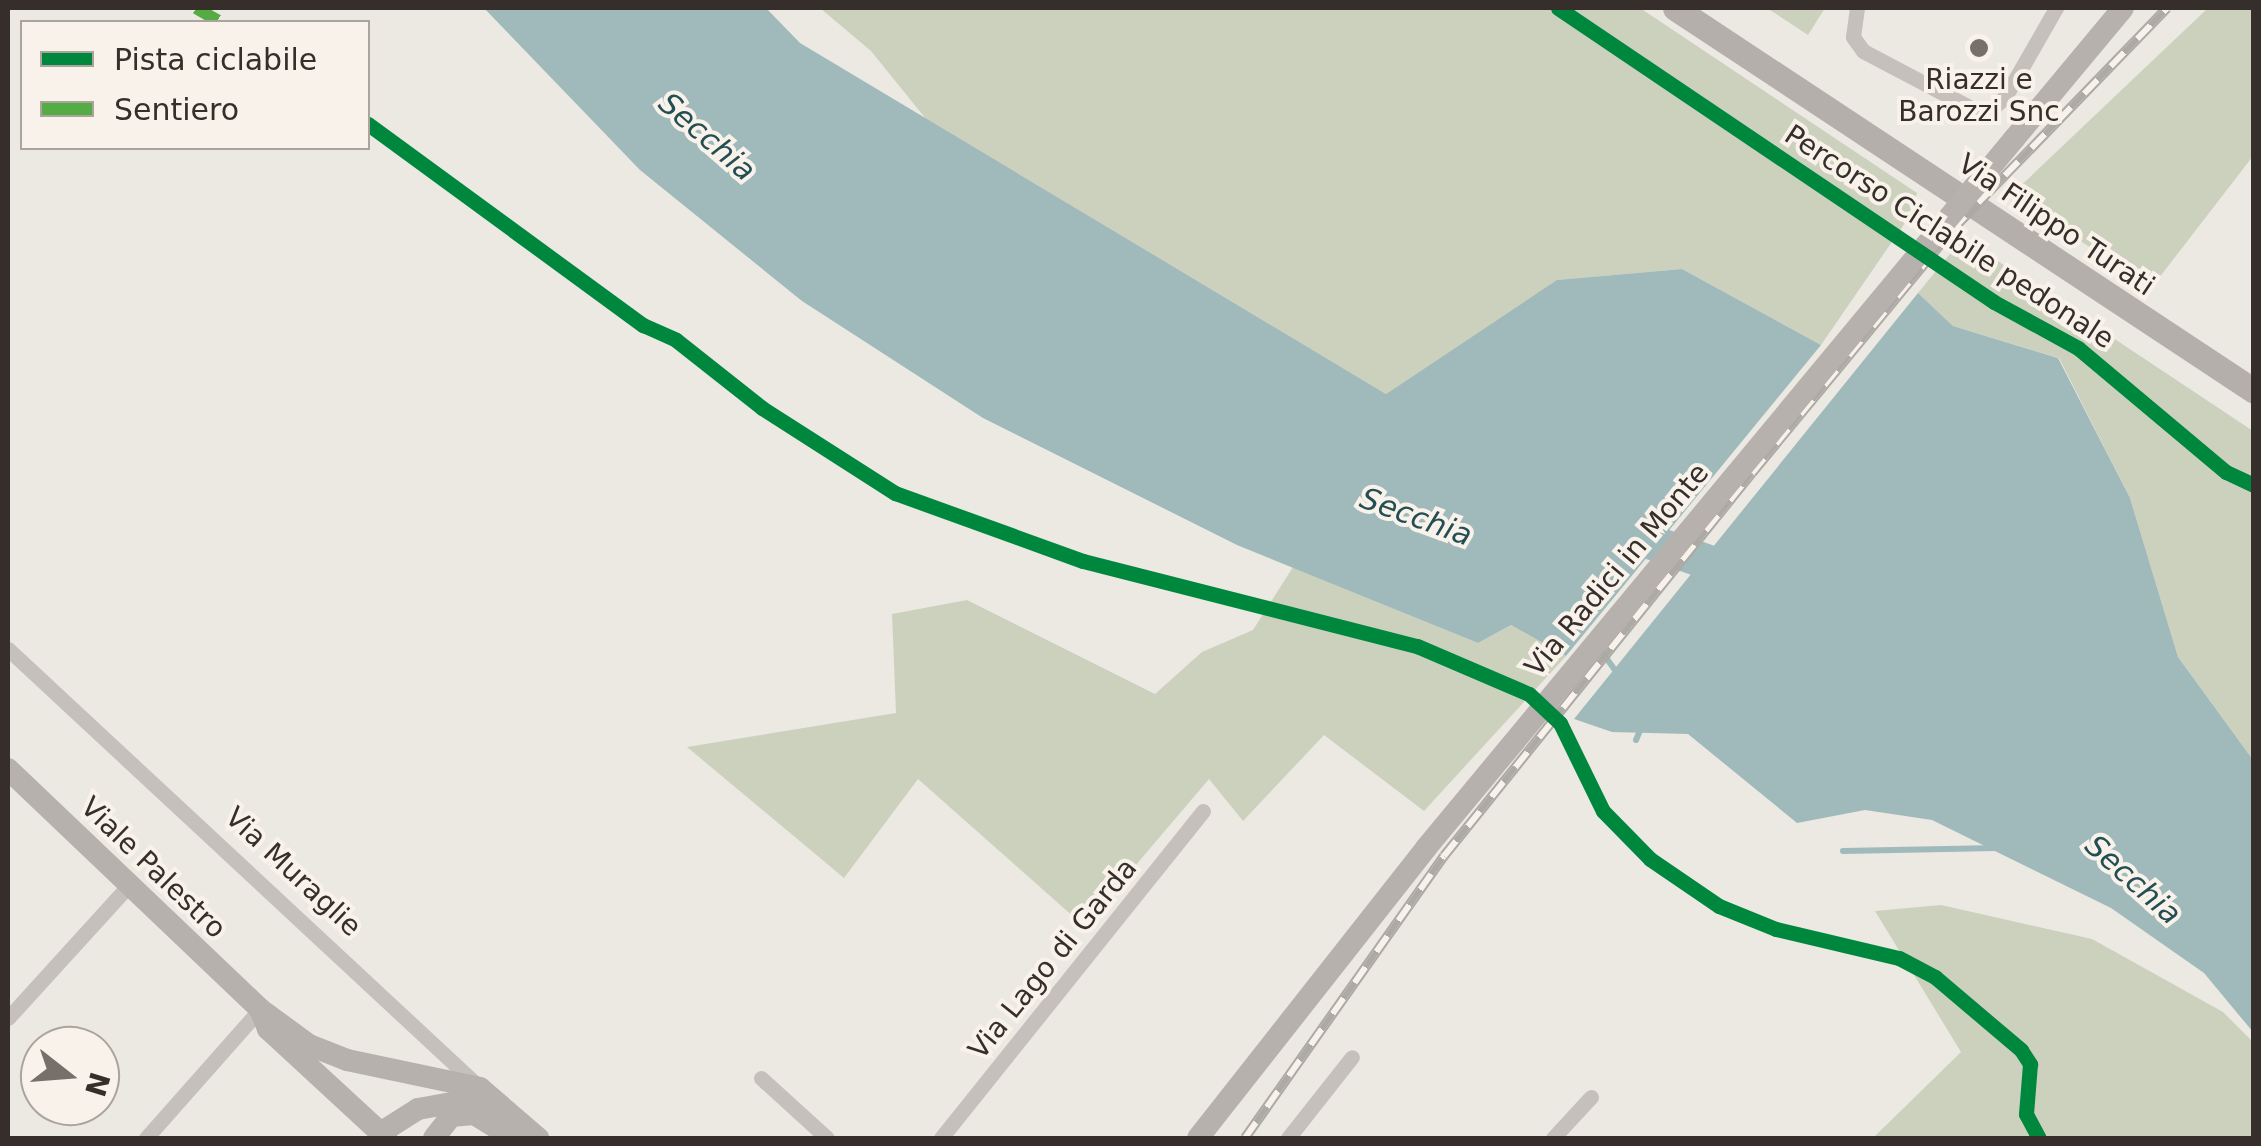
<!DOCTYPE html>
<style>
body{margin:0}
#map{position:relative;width:2261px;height:1146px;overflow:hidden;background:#ece8e2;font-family:"DejaVu Sans",sans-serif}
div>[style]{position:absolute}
.green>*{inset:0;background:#ccd1be}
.water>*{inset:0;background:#a0babb}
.stream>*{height:6px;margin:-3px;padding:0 3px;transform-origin:3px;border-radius:3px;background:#a0babb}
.river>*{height:35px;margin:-17.5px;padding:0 17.5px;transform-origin:17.5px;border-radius:17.5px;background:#a0babb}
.street>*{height:15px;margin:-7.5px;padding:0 7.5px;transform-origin:7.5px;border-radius:7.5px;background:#c5c0bb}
.secondary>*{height:22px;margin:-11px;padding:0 11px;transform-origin:11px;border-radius:11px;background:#b6b1ac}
.primary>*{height:25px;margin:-12.5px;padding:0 12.5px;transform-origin:12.5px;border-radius:12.5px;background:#b4afaa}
.rail>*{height:10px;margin-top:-5px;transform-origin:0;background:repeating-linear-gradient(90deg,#f8f2ea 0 19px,#ada9a5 0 38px);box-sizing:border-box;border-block:2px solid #ada9a5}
.secondary-bridge>*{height:22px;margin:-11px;padding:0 11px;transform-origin:11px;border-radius:11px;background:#b6b1ac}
.quiet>*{height:12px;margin-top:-6px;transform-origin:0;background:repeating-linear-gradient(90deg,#55ab44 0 25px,transparent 0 37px)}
.cycleway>*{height:15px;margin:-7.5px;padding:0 7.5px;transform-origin:7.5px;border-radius:7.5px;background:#00873e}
.dots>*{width:28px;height:28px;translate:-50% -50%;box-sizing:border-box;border:5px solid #f8f2ea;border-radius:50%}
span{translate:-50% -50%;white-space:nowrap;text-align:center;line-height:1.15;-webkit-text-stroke:8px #f8f2ea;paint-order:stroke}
.poi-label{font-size:28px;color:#362e2a}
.street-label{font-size:28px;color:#362e2a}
.water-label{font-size:30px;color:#234e53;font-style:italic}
.frame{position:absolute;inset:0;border:10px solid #362e2a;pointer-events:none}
.legend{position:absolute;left:20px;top:20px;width:350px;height:130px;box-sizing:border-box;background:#f8f2ea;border:2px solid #aaa49d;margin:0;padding:12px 18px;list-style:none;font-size:30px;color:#362e2a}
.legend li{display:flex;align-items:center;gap:20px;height:50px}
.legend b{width:50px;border:2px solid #aaa49d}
.north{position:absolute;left:20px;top:1026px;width:100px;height:100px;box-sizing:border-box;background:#f8f2ea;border:2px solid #aaa49d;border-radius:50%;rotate:107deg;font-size:28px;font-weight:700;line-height:40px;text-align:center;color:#362e2a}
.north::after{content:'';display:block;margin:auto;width:35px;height:45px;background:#766f6a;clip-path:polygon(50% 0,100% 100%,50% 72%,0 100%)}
</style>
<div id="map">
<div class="green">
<i style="clip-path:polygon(820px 8px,1640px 8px,1917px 193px,1907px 220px,1821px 345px,1682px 269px,1558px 280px,1386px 394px,926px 119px,871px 51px)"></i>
<i style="clip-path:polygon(1767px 8px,1825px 8px,1808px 35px)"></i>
<i style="clip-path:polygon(2208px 8px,2253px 8px,2253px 156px,2152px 287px,2010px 196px)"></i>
<i style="clip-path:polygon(1963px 238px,2253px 431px,2253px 760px,2178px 657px,2130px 498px,2059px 358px,1953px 326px,1918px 293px)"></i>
<i style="clip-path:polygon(1293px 567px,1478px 643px,1511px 625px,1566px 656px,1424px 811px,1324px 735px,1243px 821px,1209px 779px,1084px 926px,918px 779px,844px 878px,687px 747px,896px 713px,892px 614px,967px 600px,1155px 694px,1202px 652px,1253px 630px)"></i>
<i style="clip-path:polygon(1941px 905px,2092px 939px,2223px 1012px,2253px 1042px,2253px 1138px,1873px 1138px,1961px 1052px,1875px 911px)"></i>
</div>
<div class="water">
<i style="clip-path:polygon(484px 8px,766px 8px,800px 43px,1386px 394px,1557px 280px,1682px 269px,1821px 345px,1566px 656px,1511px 625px,1478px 643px,1237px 545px,983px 418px,802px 301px,640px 170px)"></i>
<i style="clip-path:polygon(1918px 293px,1953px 326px,2058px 358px,2130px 498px,2178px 657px,2253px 760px,2253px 1032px,2204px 973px,2111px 908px,1932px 820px,1865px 810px,1797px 823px,1688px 734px,1612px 732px,1574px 719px)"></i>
</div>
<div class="stream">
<i style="left:1599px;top:648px;width:32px;rotate:54deg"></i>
<i style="left:1636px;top:740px;width:15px;rotate:-67deg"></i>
<i style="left:1843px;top:851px;width:154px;rotate:-1.1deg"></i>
</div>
<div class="river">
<i style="left:1612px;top:546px;width:32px;rotate:-13deg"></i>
<i style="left:1643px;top:539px;width:111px;rotate:19.4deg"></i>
</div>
<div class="street">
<i style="left:1857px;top:8px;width:29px;rotate:98deg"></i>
<i style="left:1853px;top:37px;width:17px;rotate:54deg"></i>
<i style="left:1863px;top:51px;width:129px;rotate:27.8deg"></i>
<i style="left:1977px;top:111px;width:16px;rotate:-11deg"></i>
<i style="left:1993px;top:108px;width:16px;rotate:-43deg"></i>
<i style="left:2005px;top:97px;width:103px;rotate:-60.2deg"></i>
<i style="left:8px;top:649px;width:640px;rotate:42.91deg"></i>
<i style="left:8px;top:1018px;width:177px;rotate:-47.7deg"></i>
<i style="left:761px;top:1078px;width:89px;rotate:42.3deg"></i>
<i style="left:146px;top:1138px;width:172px;rotate:-48.5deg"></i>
<i style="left:941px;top:1138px;width:419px;rotate:-51.3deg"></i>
<i style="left:1288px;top:1138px;width:103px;rotate:-51.7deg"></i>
<i style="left:1553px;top:1138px;width:56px;rotate:-47.2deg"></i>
</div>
<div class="secondary">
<i style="left:2014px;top:139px;width:170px;rotate:-50.2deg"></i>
<i style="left:8px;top:769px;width:348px;rotate:43.6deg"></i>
<i style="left:260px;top:1009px;width:61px;rotate:36.3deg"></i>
<i style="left:309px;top:1045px;width:41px;rotate:21.5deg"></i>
<i style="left:347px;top:1060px;width:136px;rotate:11.9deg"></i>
<i style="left:480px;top:1088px;width:77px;rotate:40.8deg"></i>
<i style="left:260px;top:1009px;width:22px;rotate:68deg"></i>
<i style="left:268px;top:1029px;width:161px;rotate:42.7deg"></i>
<i style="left:380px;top:1133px;width:45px;rotate:-32.3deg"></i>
<i style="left:418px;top:1109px;width:51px;rotate:-10.2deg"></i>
<i style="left:468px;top:1100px;width:27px;rotate:22deg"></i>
<i style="left:434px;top:1138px;width:28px;rotate:-52deg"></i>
<i style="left:451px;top:1116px;width:23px;rotate:-5deg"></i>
<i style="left:474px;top:1114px;width:46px;rotate:31.6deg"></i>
<i style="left:1198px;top:1138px;width:369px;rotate:-51.8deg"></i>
</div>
<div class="primary">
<i style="left:1675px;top:8px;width:694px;rotate:33.48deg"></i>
</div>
<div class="rail">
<i style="left:1245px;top:1138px;width:345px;rotate:-54.8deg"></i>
<i style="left:1444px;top:856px;width:491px;rotate:-51.2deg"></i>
<i style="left:1752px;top:473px;width:315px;rotate:-50.5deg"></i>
<i style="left:1952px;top:230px;width:309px;rotate:-45.9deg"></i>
</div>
<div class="secondary-bridge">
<i style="left:1426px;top:848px;width:921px;rotate:-50.33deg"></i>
</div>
<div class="quiet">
<i style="left:196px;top:8px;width:28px;rotate:30deg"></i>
</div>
<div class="cycleway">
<i style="left:1558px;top:8px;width:526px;rotate:33.99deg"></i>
<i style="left:1994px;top:302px;width:96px;rotate:28.7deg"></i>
<i style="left:2078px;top:348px;width:193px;rotate:40deg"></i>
<i style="left:2226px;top:472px;width:31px;rotate:25deg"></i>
<i style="left:368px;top:124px;width:341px;rotate:36.2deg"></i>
<i style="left:643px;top:325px;width:36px;rotate:24deg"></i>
<i style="left:676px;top:340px;width:110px;rotate:38.3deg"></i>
<i style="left:762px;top:408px;width:158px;rotate:32.6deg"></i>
<i style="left:895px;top:493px;width:200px;rotate:19.9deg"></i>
<i style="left:1083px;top:561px;width:345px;rotate:14.3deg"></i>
<i style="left:1417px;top:646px;width:122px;rotate:23.2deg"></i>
<i style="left:1529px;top:694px;width:42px;rotate:43.1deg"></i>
<i style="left:1560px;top:723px;width:98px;rotate:64deg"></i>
<i style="left:1603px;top:811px;width:67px;rotate:45.6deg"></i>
<i style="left:1650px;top:859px;width:83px;rotate:34.3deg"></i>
<i style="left:1719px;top:906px;width:61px;rotate:22deg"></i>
<i style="left:1776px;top:929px;width:126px;rotate:13.3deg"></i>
<i style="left:1899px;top:958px;width:41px;rotate:27.8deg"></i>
<i style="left:1935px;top:977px;width:113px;rotate:40.3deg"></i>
<i style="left:2021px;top:1050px;width:17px;rotate:57deg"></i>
<i style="left:2030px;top:1064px;width:50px;rotate:94.6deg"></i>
<i style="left:2026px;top:1114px;width:27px;rotate:62deg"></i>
</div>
<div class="dots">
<i style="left:1979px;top:48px;background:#766f6a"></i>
</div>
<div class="poi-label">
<span style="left:1979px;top:96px">Riazzi e<br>Barozzi Snc</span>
</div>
<div class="street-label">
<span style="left:2056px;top:225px;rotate:34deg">Via Filippo Turati</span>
<span style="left:1949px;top:237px;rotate:33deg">Percorso Ciclabile pedonale</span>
<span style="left:1617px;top:570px;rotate:-50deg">Via Radici in Monte</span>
<span style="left:153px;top:868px;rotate:44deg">Viale Palestro</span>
<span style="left:293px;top:872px;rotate:43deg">Via Muraglie</span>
<span style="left:1053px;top:959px;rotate:-51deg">Via Lago di Garda</span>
</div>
<div class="water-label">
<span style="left:707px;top:137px;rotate:41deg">Secchia</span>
<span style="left:1416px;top:517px;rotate:20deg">Secchia</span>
<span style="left:2133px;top:880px;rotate:42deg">Secchia</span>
</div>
<div class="frame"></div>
<ul class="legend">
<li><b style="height:12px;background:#00873e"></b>Pista ciclabile</li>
<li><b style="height:12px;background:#55ab44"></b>Sentiero</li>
</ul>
<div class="north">N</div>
</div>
